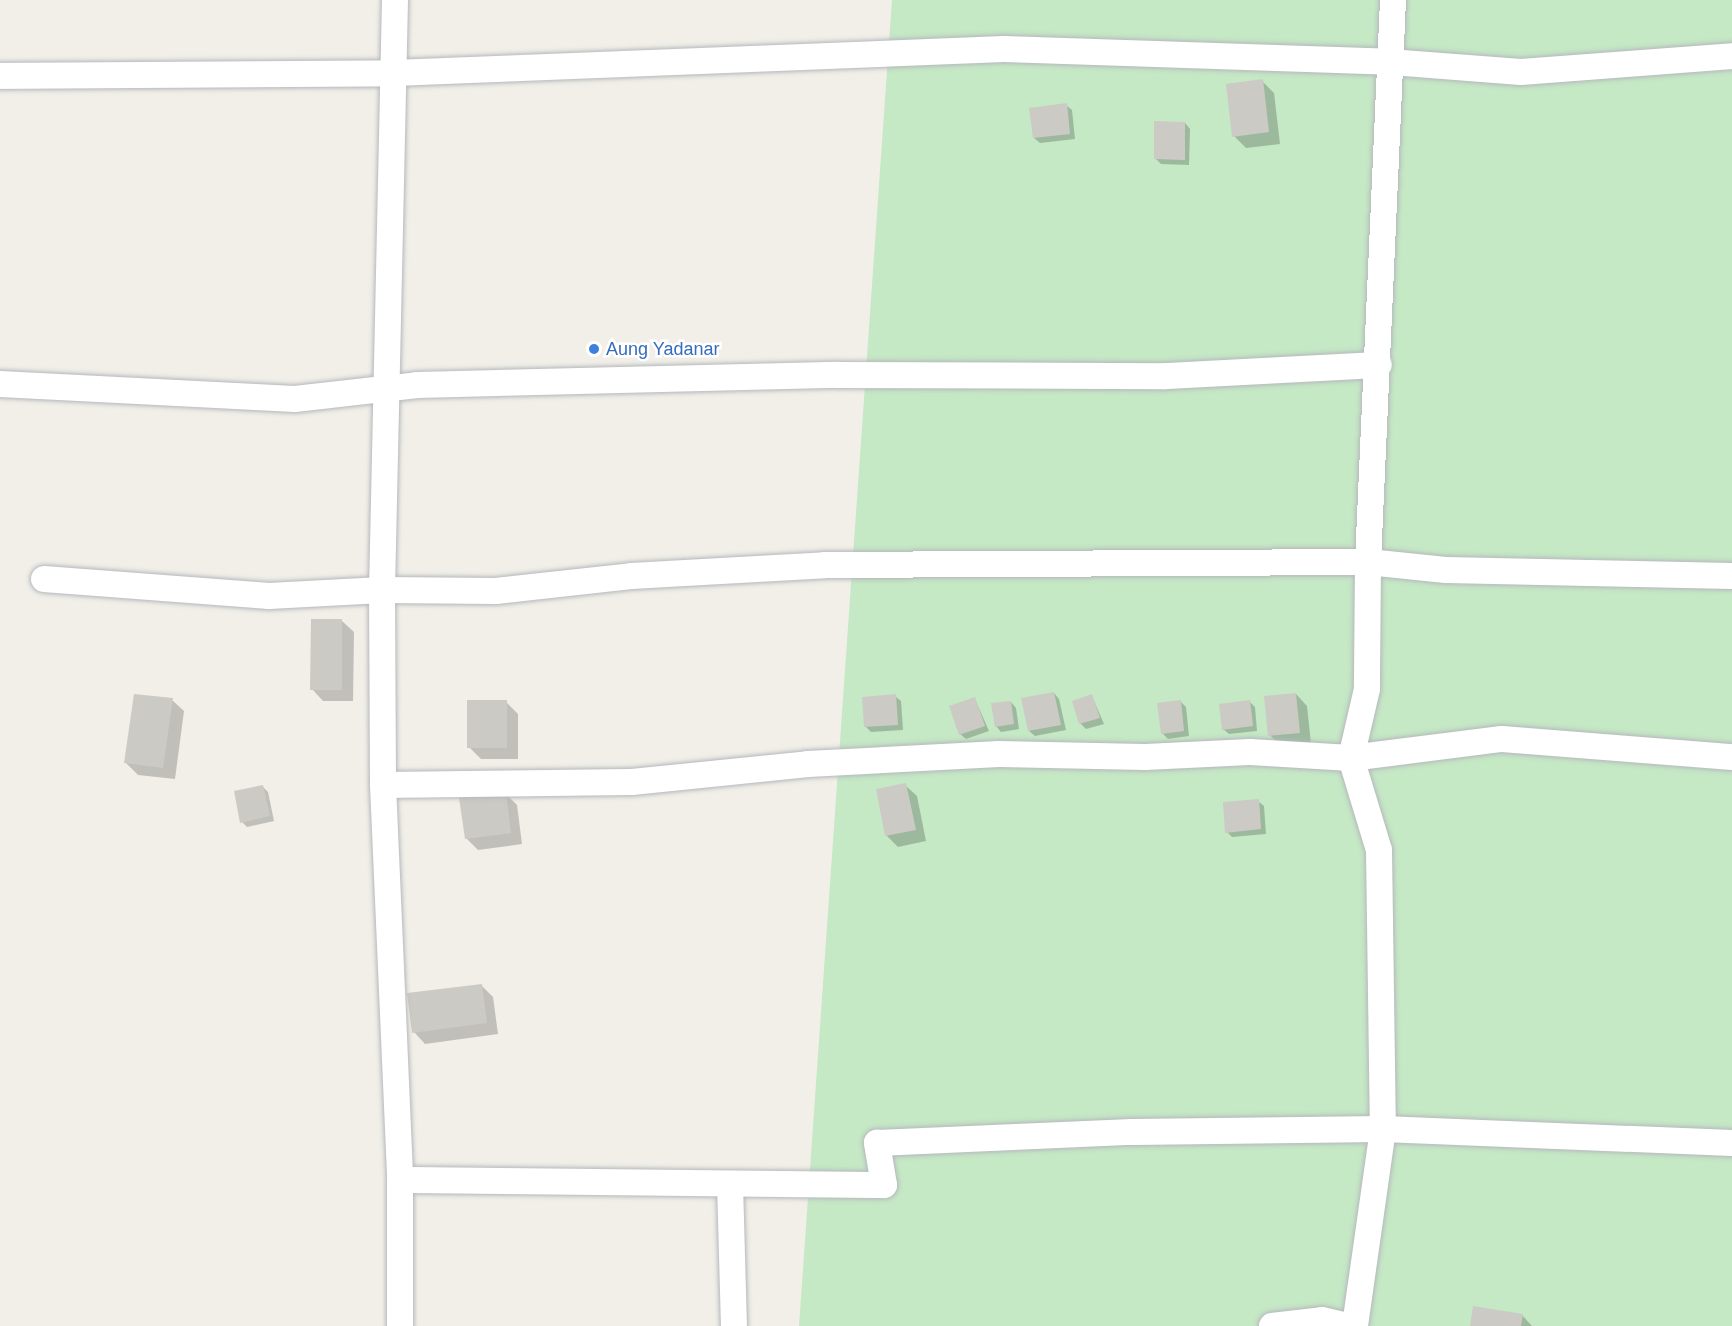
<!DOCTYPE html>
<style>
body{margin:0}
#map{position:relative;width:1732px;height:1326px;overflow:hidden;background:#f1efe8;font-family:Helvetica,sans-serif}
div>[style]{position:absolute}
.green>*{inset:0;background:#c5e8c5}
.shadow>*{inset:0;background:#0003}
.building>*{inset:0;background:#cccac5}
.roads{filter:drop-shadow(0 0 2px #b5b8bc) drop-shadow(0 0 2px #b5b8bc)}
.minor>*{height:26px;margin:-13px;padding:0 13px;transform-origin:13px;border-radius:13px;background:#fff}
.dots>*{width:16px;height:16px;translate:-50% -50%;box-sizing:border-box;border:3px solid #fff;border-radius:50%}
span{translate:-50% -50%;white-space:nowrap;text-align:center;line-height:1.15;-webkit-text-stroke:5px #fff;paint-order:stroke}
.shop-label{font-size:18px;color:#366cbe}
.left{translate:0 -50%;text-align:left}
</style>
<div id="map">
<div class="green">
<i style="clip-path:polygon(892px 0,1732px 0,1732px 1326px,799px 1326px)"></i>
</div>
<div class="shadow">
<i style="clip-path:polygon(1262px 81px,1274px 93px,1280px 144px,1246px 148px,1234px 136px)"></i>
<i style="clip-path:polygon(1066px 105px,1072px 110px,1075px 139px,1040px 143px,1034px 138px)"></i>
<i style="clip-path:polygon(1185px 123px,1190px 129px,1189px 165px,1161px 164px,1155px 158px)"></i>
<i style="clip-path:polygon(342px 621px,354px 632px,353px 701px,323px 701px,312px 689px)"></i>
<i style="clip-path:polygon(1054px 693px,1059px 699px,1066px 730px,1035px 736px,1029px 731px)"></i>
<i style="clip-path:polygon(1296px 694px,1307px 706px,1311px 744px,1281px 747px,1270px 735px)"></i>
<i style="clip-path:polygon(895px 696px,901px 701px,903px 730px,871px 732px,865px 726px)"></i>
<i style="clip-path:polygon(1092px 696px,1104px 724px,1086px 729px,1080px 723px)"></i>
<i style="clip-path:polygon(975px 699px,989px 731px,966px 739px,960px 734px)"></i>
<i style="clip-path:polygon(172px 700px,184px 711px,175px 779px,138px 775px,126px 763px)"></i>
<i style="clip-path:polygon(1249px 701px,1255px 707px,1257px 731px,1229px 734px,1223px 729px)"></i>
<i style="clip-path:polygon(506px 702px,518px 714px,518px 759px,481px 759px,469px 747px)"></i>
<i style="clip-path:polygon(1011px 702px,1016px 708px,1019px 729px,1001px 732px,996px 726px)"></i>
<i style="clip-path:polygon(1181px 702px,1186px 707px,1189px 736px,1168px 739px,1162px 733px)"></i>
<i style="clip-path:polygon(905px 785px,917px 796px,926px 841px,898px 847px,887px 836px)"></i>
<i style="clip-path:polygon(263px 787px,268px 792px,274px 821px,247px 827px,242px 822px)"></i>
<i style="clip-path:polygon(505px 793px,517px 805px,522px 844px,478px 850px,466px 838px)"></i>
<i style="clip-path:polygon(1258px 801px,1264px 806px,1266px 834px,1232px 837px,1227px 832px)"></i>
<i style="clip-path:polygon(481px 985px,493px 997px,498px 1034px,425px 1044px,414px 1032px)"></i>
<i style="clip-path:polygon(1522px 1315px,1532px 1326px,1471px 1326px)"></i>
</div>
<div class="building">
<i style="clip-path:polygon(1263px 79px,1269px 132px,1232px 137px,1226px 84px)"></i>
<i style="clip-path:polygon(1067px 103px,1070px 134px,1033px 138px,1029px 108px)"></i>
<i style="clip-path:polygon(1154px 121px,1185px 122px,1185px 160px,1154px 159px)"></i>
<i style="clip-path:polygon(311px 619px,342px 619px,342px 690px,310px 690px)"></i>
<i style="clip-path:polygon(1054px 692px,1061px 725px,1028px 731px,1021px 698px)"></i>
<i style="clip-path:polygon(1296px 693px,1300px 733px,1268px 736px,1264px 696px)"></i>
<i style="clip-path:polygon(134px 694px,173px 698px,163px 768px,124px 763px)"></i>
<i style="clip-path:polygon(896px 694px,898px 725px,864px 727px,862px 697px)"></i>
<i style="clip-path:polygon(1092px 694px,1100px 718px,1079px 724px,1072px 701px)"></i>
<i style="clip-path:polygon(975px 697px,985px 726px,959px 735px,949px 706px)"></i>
<i style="clip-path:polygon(467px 700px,507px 700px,507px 748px,467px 748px)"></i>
<i style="clip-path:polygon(1181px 700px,1184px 731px,1161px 734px,1157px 703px)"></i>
<i style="clip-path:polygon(1250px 700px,1253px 726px,1222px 730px,1219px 704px)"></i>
<i style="clip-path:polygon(1011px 701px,1014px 724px,995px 727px,991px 703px)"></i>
<i style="clip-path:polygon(906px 783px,916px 830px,885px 836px,876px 789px)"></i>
<i style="clip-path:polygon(263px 785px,270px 816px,240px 823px,234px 791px)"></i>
<i style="clip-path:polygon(506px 792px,511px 833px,465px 839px,459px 798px)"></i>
<i style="clip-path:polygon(1259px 799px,1261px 829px,1225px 833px,1223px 802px)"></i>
<i style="clip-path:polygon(482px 984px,487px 1023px,412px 1033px,407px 993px)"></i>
<i style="clip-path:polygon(1473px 1306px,1523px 1314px,1521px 1326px,1470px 1326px)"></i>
</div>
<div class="roads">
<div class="minor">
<i style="left:395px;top:0;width:590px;rotate:91.26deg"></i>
<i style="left:382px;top:590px;width:195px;rotate:89.7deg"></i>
<i style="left:383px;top:785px;width:395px;rotate:87.5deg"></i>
<i style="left:400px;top:1180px;width:146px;rotate:90deg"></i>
<i style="left:1393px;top:0;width:563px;rotate:92.55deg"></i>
<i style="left:1368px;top:562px;width:78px;rotate:5.9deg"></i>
<i style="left:1446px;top:570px;width:286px;rotate:1.2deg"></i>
<i style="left:0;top:76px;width:394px;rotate:-0.4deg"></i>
<i style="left:394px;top:73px;width:610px;rotate:-2.25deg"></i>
<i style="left:1004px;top:49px;width:386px;rotate:1.9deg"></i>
<i style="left:1390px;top:62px;width:131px;rotate:4.4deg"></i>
<i style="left:1521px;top:72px;width:212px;rotate:-4.3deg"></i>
<i style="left:0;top:384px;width:295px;rotate:2.9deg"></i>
<i style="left:295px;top:399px;width:123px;rotate:-6.5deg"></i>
<i style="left:417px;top:385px;width:421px;rotate:-1.4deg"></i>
<i style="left:838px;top:375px;width:328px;rotate:0.2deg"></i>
<i style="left:1166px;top:376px;width:213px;rotate:-3deg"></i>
<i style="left:44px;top:579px;width:226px;rotate:4.3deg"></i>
<i style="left:269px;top:596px;width:113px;rotate:-3deg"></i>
<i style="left:382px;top:590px;width:114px;rotate:0.5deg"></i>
<i style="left:496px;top:591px;width:136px;rotate:-6.3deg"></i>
<i style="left:631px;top:576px;width:194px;rotate:-3.2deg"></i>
<i style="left:825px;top:565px;width:543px;rotate:-0.32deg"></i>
<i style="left:1368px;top:562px;width:127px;rotate:90.5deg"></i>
<i style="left:1367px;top:689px;width:71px;rotate:103.1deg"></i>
<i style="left:1351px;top:758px;width:96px;rotate:73.1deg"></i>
<i style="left:1379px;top:850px;width:279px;rotate:89.2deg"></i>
<i style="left:1383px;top:1129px;width:199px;rotate:98.1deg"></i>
<i style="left:383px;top:785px;width:249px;rotate:-0.7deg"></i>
<i style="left:632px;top:782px;width:177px;rotate:-5.8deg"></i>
<i style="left:808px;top:764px;width:191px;rotate:-3deg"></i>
<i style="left:999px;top:754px;width:146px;rotate:1.2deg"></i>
<i style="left:1145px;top:757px;width:105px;rotate:-2.7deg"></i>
<i style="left:1250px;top:752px;width:101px;rotate:3.4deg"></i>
<i style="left:1351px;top:758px;width:152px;rotate:-7.2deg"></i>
<i style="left:1502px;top:739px;width:231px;rotate:4.5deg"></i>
<i style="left:400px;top:1180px;width:484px;rotate:0.6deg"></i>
<i style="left:884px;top:1185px;width:43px;rotate:-99.5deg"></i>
<i style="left:877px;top:1143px;width:255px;rotate:-2.5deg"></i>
<i style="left:1132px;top:1132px;width:251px;rotate:-0.7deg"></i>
<i style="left:1383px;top:1129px;width:349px;rotate:2.3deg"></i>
<i style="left:730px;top:1184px;width:142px;rotate:88.4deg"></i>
<i style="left:1272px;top:1326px;width:50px;rotate:-6.8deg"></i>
<i style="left:1322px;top:1320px;width:26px;rotate:13deg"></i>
</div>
</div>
<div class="dots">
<i style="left:594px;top:349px;background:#3f7fe0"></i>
</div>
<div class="shop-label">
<span class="left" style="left:606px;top:349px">Aung Yadanar</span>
</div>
</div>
